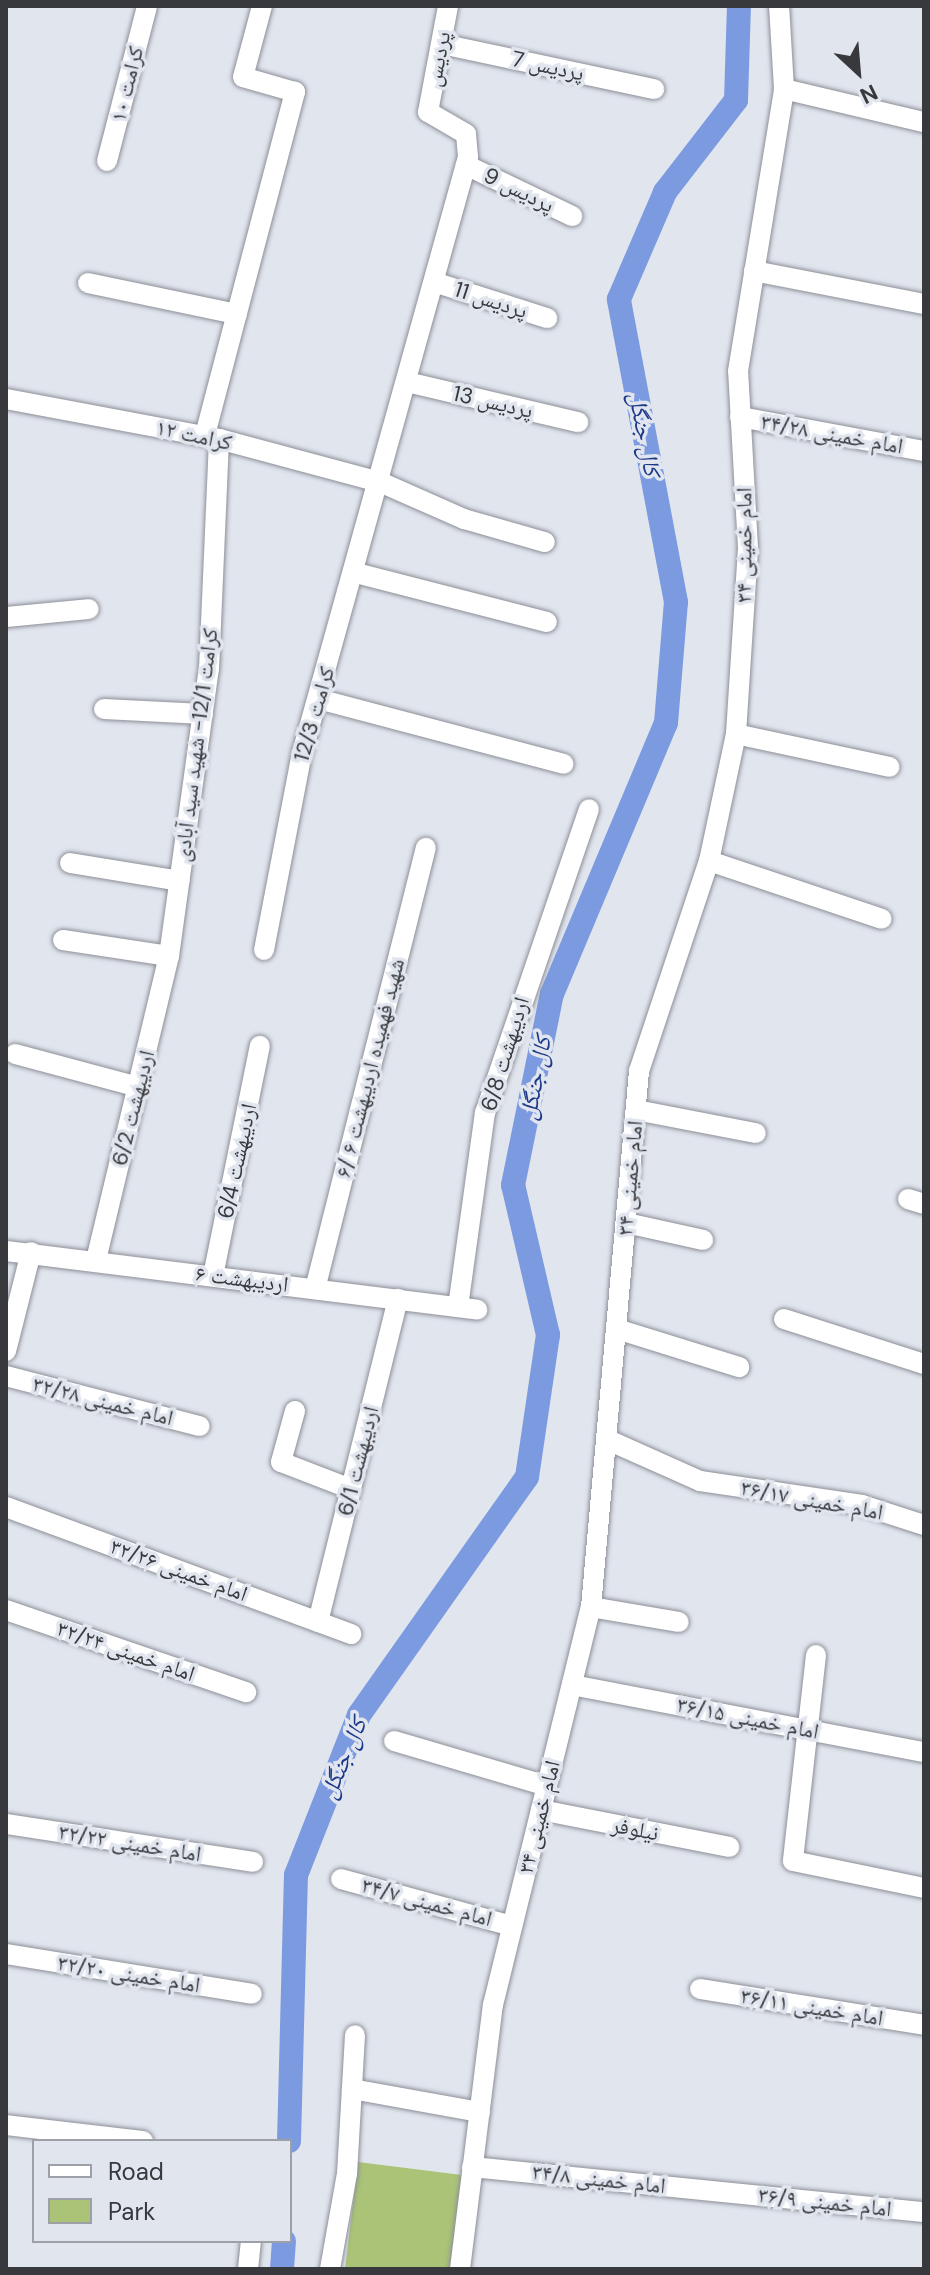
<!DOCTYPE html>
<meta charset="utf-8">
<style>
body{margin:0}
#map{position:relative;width:930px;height:2275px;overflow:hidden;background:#e1e5ee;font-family:"DM Sans","Noto Naskh Arabic",sans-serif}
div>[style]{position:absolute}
.green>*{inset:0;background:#aac377}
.canal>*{height:24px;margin:-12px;padding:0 12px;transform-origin:12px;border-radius:12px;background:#7b9ae0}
.roads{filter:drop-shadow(0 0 2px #8c8f97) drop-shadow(0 0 2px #8c8f97)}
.minor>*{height:20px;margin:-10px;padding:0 10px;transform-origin:10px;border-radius:10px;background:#fff}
span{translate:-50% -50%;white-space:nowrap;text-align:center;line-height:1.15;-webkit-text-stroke:7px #e1e5ee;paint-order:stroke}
.street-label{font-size:22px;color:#38393d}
.water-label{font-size:24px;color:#1d398a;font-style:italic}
.frame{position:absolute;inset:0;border:8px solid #38393d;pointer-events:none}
.legend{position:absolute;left:32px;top:2139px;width:260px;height:104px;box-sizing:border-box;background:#e1e5ee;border:2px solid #9da0a7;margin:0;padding:10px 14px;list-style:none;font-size:24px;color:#38393d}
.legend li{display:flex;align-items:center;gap:16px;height:40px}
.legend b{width:40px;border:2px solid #9da0a7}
.north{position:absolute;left:818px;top:32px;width:80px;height:80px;-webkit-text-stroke:6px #e1e5ee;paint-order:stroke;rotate:154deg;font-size:22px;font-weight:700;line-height:32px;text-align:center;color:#38393d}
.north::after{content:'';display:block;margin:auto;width:28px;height:36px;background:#38393d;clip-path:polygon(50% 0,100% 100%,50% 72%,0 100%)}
</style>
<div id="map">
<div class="green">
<i style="clip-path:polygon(358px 2162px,462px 2175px,450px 2269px,345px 2269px)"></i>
</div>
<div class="canal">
<i style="left:289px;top:2141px;width:266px;rotate:-88.5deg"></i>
<i style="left:296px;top:1875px;width:172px;rotate:-68.5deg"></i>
<i style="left:359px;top:1715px;width:291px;rotate:-54.8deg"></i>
<i style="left:527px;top:1477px;width:144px;rotate:-81.6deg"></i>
<i style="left:548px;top:1335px;width:154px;rotate:-103.1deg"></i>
<i style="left:513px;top:1185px;width:195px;rotate:-78.5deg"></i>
<i style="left:552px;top:994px;width:294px;rotate:-67.2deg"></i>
<i style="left:666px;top:723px;width:121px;rotate:-85.3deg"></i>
<i style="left:676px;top:602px;width:308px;rotate:-100.7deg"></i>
<i style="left:619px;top:299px;width:116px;rotate:-66.7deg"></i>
<i style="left:665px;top:192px;width:116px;rotate:-52.3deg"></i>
<i style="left:736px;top:100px;width:94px;rotate:-88.2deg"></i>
<i style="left:282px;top:2269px;width:28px;rotate:-86deg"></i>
</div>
<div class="roads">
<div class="minor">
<i style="left:442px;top:44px;width:217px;rotate:12deg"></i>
<i style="left:784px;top:89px;width:144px;rotate:13.3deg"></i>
<i style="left:107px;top:161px;width:160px;rotate:-75.5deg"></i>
<i style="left:466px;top:165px;width:118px;rotate:25.7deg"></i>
<i style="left:754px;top:271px;width:173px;rotate:11deg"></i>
<i style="left:434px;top:282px;width:119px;rotate:17.7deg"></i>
<i style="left:88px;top:283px;width:152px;rotate:11.8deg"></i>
<i style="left:407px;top:382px;width:176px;rotate:13.2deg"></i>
<i style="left:6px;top:399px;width:217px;rotate:10.6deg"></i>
<i style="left:219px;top:439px;width:167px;rotate:15deg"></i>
<i style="left:380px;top:482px;width:92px;rotate:23.8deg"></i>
<i style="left:464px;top:519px;width:84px;rotate:15.9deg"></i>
<i style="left:740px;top:417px;width:187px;rotate:10.5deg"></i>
<i style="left:205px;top:435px;width:355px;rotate:-75.3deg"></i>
<i style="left:295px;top:92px;width:54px;rotate:-163.9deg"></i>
<i style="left:243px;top:77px;width:73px;rotate:-75deg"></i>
<i style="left:356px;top:573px;width:197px;rotate:14.4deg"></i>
<i style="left:6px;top:617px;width:83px;rotate:-5.5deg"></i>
<i style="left:318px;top:699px;width:254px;rotate:14.8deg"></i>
<i style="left:104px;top:709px;width:99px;rotate:2.9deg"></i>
<i style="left:736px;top:734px;width:157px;rotate:12.1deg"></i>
<i style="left:709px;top:861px;width:182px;rotate:18.5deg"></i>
<i style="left:70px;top:863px;width:111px;rotate:9.3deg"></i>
<i style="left:63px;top:940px;width:107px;rotate:8.6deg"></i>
<i style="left:264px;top:950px;width:201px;rotate:-79.1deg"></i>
<i style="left:302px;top:753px;width:619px;rotate:-74.44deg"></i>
<i style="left:468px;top:157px;width:23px;rotate:-95deg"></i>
<i style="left:466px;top:134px;width:44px;rotate:-149.9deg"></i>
<i style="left:428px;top:112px;width:108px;rotate:-79.3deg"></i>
<i style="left:15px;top:1054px;width:127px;rotate:15deg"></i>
<i style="left:636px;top:1110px;width:122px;rotate:10.9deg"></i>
<i style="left:908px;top:1199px;width:17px;rotate:17deg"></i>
<i style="left:626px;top:1223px;width:79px;rotate:12.4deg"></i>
<i style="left:6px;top:1251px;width:475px;rotate:7.1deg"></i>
<i style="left:96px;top:1260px;width:313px;rotate:-76.5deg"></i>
<i style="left:169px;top:956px;width:290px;rotate:-82.1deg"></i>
<i style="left:209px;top:669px;width:230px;rotate:-87.5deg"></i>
<i style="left:213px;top:1276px;width:235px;rotate:-78.5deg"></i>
<i style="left:315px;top:1289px;width:455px;rotate:-75.9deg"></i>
<i style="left:458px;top:1307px;width:196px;rotate:-82.1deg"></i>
<i style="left:485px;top:1113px;width:321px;rotate:-71.1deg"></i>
<i style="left:784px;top:1319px;width:147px;rotate:17.8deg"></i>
<i style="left:620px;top:1330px;width:125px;rotate:17.3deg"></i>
<i style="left:6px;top:1351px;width:102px;rotate:-75.8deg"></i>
<i style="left:6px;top:1376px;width:200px;rotate:14.5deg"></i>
<i style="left:295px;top:1411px;width:53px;rotate:105.4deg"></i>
<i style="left:281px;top:1462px;width:75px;rotate:21.1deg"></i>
<i style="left:608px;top:1440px;width:101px;rotate:24deg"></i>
<i style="left:700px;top:1481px;width:164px;rotate:8.4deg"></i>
<i style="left:862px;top:1505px;width:65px;rotate:17.9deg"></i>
<i style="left:6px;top:1507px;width:368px;rotate:20.2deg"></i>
<i style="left:591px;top:1607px;width:89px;rotate:9.7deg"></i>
<i style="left:6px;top:1610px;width:254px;rotate:18.9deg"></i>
<i style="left:318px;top:1622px;width:333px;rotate:-76.1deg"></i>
<i style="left:816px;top:1655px;width:207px;rotate:96.4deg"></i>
<i style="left:793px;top:1861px;width:134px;rotate:11.6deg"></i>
<i style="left:572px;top:1685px;width:358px;rotate:10.8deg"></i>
<i style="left:394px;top:1741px;width:159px;rotate:16.4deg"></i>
<i style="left:541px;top:1810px;width:192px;rotate:11.1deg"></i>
<i style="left:6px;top:1824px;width:250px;rotate:8.7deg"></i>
<i style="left:341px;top:1879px;width:177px;rotate:15.4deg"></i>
<i style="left:6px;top:1954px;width:249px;rotate:9.2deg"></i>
<i style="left:700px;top:1989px;width:227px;rotate:9.1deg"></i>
<i style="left:352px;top:2089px;width:130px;rotate:10.2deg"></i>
<i style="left:6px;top:2125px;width:138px;rotate:6.7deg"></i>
<i style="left:472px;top:2167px;width:454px;rotate:5.7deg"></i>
<i style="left:248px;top:2269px;width:28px;rotate:-84deg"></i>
<i style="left:330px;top:2269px;width:97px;rotate:-79.9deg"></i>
<i style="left:347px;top:2174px;width:139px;rotate:-86.7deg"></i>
<i style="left:460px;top:2269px;width:266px;rotate:-82.9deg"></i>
<i style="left:493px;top:2005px;width:410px;rotate:-76.2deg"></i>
<i style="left:591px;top:1607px;width:538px;rotate:-84.88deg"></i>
<i style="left:639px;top:1071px;width:221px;rotate:-71.6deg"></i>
<i style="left:709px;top:861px;width:130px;rotate:-78deg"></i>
<i style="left:736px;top:734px;width:186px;rotate:-86.3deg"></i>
<i style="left:748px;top:548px;width:177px;rotate:-93.2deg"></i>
<i style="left:738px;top:371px;width:286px;rotate:-80.7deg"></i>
<i style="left:784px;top:89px;width:83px;rotate:-93.4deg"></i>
</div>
</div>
<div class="street-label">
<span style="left:438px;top:59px;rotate:-79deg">پردیس</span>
<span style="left:548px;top:66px;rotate:12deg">پردیس 7</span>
<span style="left:127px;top:84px;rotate:-76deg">کرامت ۱۰</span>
<span style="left:519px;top:190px;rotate:26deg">پردیس 9</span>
<span style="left:491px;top:300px;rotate:18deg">پردیس 11</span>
<span style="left:493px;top:402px;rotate:13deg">پردیس 13</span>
<span style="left:832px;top:434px;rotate:10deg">امام خمینی ۳۴/۲۸</span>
<span style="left:194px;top:435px;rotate:12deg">کرامت ۱۲</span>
<span style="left:744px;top:545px;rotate:-90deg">امام خمینی ۳۴</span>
<span style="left:314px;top:714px;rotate:-74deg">کرامت 12/3</span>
<span style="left:196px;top:745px;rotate:-83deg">کرامت 12/1- شهید سید آبادی</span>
<span style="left:505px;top:1054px;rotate:-73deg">اردیبهشت 6/8</span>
<span style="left:370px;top:1068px;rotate:-76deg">شهید فهمیده اردیبهشت ۶ /۶</span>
<span style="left:133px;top:1108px;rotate:-76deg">اردیبهشت 6/2</span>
<span style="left:237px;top:1161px;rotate:-78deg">اردیبهشت 6/4</span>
<span style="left:630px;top:1178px;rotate:-85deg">امام خمینی ۳۴</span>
<span style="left:242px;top:1279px;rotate:7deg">اردیبهشت ۶</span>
<span style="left:103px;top:1401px;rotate:14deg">امام خمینی ۳۲/۲۸</span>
<span style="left:358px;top:1461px;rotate:-76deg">اردیبهشت 6/1</span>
<span style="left:812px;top:1500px;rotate:10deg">امام خمینی ۳۶/۱۷</span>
<span style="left:179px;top:1570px;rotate:20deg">امام خمینی ۳۲/۲۶</span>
<span style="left:126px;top:1651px;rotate:19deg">امام خمینی ۳۲/۲۴</span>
<span style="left:748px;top:1718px;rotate:11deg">امام خمینی ۳۶/۱۵</span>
<span style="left:539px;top:1817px;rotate:-76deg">امام خمینی ۳۴</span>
<span style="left:635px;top:1829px;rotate:11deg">نیلوفر</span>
<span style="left:130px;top:1843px;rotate:9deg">امام خمینی ۳۲/۲۲</span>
<span style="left:427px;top:1902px;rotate:15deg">امام خمینی ۳۴/۷</span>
<span style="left:129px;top:1974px;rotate:9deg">امام خمینی ۳۲/۲۰</span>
<span style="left:812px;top:2007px;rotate:9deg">امام خمینی ۳۶/۱۱</span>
<span style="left:599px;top:2179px;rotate:6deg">امام خمینی ۳۴/۸</span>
<span style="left:825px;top:2202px;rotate:6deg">امام خمینی ۳۶/۹</span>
</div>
<div class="water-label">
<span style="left:645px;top:434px;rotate:79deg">کال جنگل</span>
<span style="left:535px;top:1078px;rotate:-79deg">کال جنگل</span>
<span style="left:343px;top:1758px;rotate:-67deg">کال جنگل</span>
</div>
<div class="frame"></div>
<ul class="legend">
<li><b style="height:10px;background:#fff"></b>Road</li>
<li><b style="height:22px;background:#aac377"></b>Park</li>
</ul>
<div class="north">N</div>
</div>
